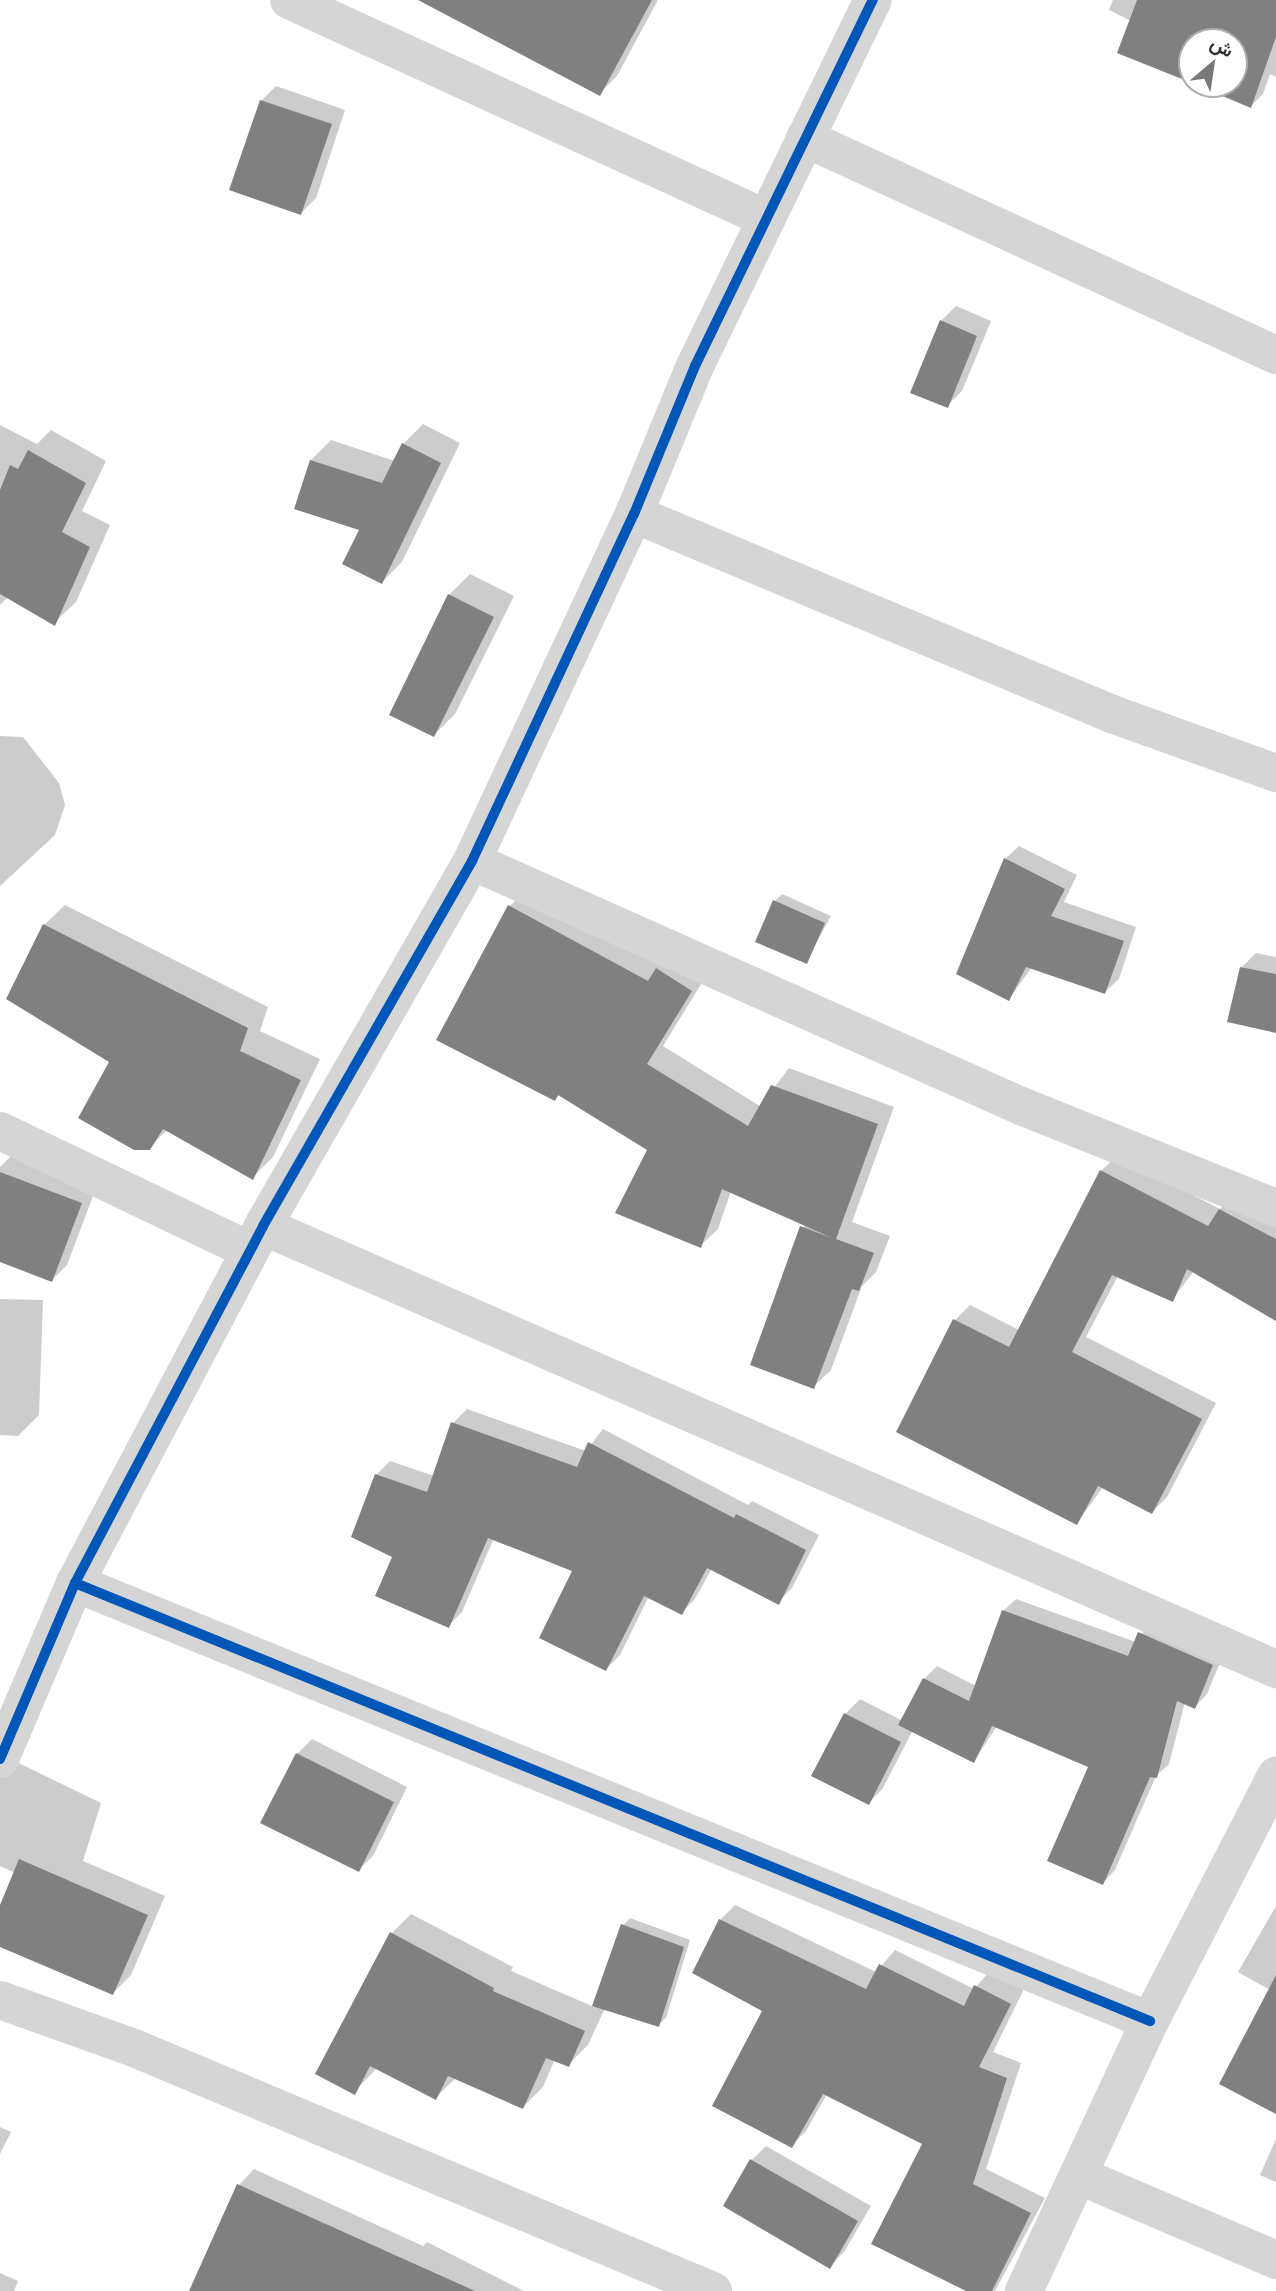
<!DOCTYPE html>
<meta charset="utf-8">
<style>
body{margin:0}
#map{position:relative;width:1276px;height:2291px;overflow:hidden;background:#fff;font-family:"Golos Text",Vazirmatn,sans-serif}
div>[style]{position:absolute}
.shadow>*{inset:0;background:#0003}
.building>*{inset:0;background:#808080}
.minor>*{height:38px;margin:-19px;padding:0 19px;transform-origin:19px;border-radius:19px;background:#d5d5d5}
.cycleway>*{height:10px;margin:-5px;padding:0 5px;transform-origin:5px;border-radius:5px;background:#0057b8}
span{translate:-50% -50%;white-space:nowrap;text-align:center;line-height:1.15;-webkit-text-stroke:7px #fff;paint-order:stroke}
.north{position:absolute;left:1178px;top:28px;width:70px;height:70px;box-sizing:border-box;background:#fff;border:2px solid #adadad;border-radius:50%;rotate:29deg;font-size:19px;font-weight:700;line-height:28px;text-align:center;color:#313131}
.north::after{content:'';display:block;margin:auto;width:24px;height:32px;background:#797979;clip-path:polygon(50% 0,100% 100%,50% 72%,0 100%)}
</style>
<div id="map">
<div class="shadow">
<i style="clip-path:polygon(421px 0,658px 0,617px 76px,600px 93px)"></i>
<i style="clip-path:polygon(1113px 0,1276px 0,1276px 77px,1270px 74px,1263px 94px,1251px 106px,1197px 84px,1234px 84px,1234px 42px,1192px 42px,1192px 82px,1131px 21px,1109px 10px)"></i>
<i style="clip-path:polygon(276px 86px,345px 110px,316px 198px,301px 213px,261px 101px)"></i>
<i style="clip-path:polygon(956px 306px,991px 321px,962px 391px,947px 406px,941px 321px)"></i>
<i style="clip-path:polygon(423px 424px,460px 443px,402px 562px,382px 582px,361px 529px,311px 460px,331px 440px,395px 461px,403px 444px)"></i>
<i style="clip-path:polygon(0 425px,37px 444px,51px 430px,106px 461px,82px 511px,110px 525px,76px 602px,54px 623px,8px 597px,0 605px)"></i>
<i style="clip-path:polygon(470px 574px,514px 596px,455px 714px,434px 735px,449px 595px)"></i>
<i style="clip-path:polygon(0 736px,23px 737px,59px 783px,65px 805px,55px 835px,0 886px)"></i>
<i style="clip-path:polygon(1019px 846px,1077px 875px,1064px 902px,1136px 927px,1119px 979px,1105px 992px,1032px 967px,1009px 999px,1005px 859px)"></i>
<i style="clip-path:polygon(527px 889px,708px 973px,663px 1046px,760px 1106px,789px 1068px,894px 1107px,852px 1222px,890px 1236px,876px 1272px,862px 1286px,831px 1370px,813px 1387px,752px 1364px,805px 1224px,731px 1191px,718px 1229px,700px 1246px,649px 1150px,560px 1094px,555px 1099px,510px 906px)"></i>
<i style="clip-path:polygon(782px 894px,831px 916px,806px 962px,775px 901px)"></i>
<i style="clip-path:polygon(65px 905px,268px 1007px,260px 1031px,320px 1059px,273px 1157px,253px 1177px,168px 1129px,149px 1148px,44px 925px)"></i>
<i style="clip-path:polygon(1256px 953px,1276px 957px,1276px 1031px,1242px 967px)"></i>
<i style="clip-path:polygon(11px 1156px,96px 1188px,67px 1265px,52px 1280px,0 1261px,0 1167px)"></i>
<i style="clip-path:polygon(1117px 1156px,1220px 1209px,1235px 1194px,1276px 1215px,1276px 1319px,1194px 1271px,1172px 1300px,1118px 1276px,1086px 1337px,1216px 1403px,1167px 1497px,1152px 1512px,1103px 1487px,1077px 1523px,955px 1320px,970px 1305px,1019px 1330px,1101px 1171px)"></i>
<i style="clip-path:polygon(0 1299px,43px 1300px,39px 1415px,18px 1436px,0 1435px)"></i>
<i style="clip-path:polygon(467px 1409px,586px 1451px,603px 1429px,748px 1505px,752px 1501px,819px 1535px,792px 1588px,778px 1602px,712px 1568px,695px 1599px,681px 1613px,649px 1596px,620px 1655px,606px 1669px,574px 1570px,494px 1538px,462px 1612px,448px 1626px,395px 1556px,376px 1475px,390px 1461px,434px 1476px,453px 1423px)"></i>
<i style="clip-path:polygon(1016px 1599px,1136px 1642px,1152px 1621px,1224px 1653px,1207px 1694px,1195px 1707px,1185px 1702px,1169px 1764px,1156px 1776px,1115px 1870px,1103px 1883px,1091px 1766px,997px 1726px,974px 1761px,913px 1730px,883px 1788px,869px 1803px,845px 1714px,860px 1699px,903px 1721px,924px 1679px,937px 1666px,976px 1686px,1003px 1611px)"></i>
<i style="clip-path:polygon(312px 1739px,407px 1787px,373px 1856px,358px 1870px,297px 1754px)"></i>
<i style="clip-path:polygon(0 1754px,101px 1803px,83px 1861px,165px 1896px,131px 1975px,113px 1993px,0 1945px,0 1909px,15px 1873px,0 1866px)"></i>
<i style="clip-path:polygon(735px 1905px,876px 1972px,895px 1950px,974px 1989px,990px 1971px,1024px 1989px,993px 2052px,1021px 2063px,986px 2169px,1045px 2198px,995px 2291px,969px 2291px,924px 2144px,827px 2094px,806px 2131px,791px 2146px,764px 2010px,720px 1920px)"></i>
<i style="clip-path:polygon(1276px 1906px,1276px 2112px,1270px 1990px,1238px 1972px)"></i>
<i style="clip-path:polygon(411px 1914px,513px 1967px,511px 1971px,594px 2007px,623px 1925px,630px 1918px,690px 1940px,666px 2018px,658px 2025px,605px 2008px,588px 2045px,568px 2065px,555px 2059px,543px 2087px,523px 2107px,456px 2078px,435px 2098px,377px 2068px,354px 2092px,391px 1934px)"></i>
<i style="clip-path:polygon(0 2127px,11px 2132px,0 2154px)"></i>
<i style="clip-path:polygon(1276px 2139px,1276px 2182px,1260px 2175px)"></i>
<i style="clip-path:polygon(766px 2146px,871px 2206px,844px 2252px,829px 2267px,752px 2160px)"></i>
<i style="clip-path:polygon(254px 2169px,423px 2246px,427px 2242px,524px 2291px,231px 2291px,239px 2185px)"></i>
<i style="clip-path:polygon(0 2273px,18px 2281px,14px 2291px,0 2291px)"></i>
</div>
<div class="building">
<i style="clip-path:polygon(418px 0,652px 0,600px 96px)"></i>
<i style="clip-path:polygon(1137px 0,1276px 0,1276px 37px,1251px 108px,1194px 84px,1234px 84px,1234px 42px,1192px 42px,1192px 83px,1117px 53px)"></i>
<i style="clip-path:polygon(260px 100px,332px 124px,301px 215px,229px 190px)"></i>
<i style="clip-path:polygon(940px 320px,977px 336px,948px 408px,910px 393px)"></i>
<i style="clip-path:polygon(402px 443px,441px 463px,382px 584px,342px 564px,359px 530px,294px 509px,310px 460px,382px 483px)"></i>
<i style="clip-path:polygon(28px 450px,86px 483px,62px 532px,90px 547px,55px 626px,0 594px,0 490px,10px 465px,18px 469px)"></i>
<i style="clip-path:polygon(448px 594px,494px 617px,434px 737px,389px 715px)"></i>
<i style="clip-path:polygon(1004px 858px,1065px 889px,1051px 916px,1124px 941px,1105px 994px,1026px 967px,1009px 1001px,956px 974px)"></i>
<i style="clip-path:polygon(773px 900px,825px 923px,807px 964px,755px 942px)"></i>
<i style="clip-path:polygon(508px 905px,648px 981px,656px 968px,692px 991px,647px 1064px,748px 1126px,771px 1085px,878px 1124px,836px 1239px,874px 1253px,859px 1291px,852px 1289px,814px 1389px,750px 1365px,800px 1226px,832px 1238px,722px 1189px,701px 1248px,615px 1213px,647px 1150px,558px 1095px,555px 1101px,436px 1040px)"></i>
<i style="clip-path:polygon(43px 924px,248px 1028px,240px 1051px,301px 1080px,253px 1180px,163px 1129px,150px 1150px,134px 1150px,78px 1118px,109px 1062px,6px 999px)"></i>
<i style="clip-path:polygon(1240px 967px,1276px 974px,1276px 1033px,1227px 1022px)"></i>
<i style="clip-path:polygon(1100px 1170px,1208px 1226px,1219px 1209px,1276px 1239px,1276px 1321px,1187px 1269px,1173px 1302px,1112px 1275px,1072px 1352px,1202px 1419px,1152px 1514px,1098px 1486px,1077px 1525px,896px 1432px,953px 1319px,1009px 1347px)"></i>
<i style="clip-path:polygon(0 1172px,82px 1203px,52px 1282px,0 1262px)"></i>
<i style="clip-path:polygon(451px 1422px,577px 1467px,588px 1442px,734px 1518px,736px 1514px,806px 1550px,779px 1605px,707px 1568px,682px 1615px,644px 1596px,606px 1671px,539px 1638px,572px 1571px,488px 1538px,449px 1628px,375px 1596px,392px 1557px,351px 1537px,375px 1474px,427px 1492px)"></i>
<i style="clip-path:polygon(1002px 1610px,1128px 1656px,1138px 1632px,1213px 1665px,1195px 1709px,1177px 1701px,1157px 1778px,1150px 1777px,1103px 1885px,1047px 1861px,1088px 1767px,992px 1726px,974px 1763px,898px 1725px,923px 1678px,969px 1701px)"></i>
<i style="clip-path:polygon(844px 1713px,901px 1742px,869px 1805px,811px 1776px)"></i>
<i style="clip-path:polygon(296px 1753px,394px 1802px,359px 1872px,260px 1823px)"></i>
<i style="clip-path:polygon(19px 1859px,148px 1915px,113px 1995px,0 1947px,0 1905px)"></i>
<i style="clip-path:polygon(719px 1919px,866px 1989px,879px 1964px,964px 2006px,974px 1985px,1011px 2004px,979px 2067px,1007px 2078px,973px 2184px,1031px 2213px,992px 2291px,966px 2291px,871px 2244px,922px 2144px,823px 2094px,792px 2148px,712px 2106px,762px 2011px,692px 1973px)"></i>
<i style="clip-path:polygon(621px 1924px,684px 1947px,659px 2027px,592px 2006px)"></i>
<i style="clip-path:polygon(390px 1932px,494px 1988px,493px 1991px,585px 2031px,569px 2067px,546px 2058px,523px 2109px,448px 2076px,436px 2100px,370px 2066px,355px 2095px,315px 2074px)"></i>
<i style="clip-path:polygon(1276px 1975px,1276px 2114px,1219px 2084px)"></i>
<i style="clip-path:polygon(750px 2159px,858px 2221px,830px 2269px,723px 2206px)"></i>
<i style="clip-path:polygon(237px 2184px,475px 2291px,189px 2291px)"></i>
</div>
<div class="minor">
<i style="left:289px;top:0;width:524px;rotate:24.61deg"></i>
<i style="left:805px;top:138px;width:519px;rotate:24.74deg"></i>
<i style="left:634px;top:514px;width:518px;rotate:22.7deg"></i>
<i style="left:1112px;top:714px;width:174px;rotate:19.8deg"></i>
<i style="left:472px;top:861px;width:601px;rotate:24.05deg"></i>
<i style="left:1021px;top:1106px;width:275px;rotate:21.8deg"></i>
<i style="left:0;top:1131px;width:277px;rotate:25.6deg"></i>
<i style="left:263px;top:1226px;width:1106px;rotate:23.62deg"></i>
<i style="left:75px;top:1583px;width:1161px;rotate:22.17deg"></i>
<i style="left:0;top:1759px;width:191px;rotate:-66.9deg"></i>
<i style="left:75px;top:1583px;width:403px;rotate:-62.2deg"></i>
<i style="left:263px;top:1226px;width:421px;rotate:-60.2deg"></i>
<i style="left:472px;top:861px;width:383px;rotate:-65deg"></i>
<i style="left:634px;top:514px;width:160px;rotate:-67.6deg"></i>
<i style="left:695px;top:366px;width:407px;rotate:-64.1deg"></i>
<i style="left:0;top:2000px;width:142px;rotate:19.7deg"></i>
<i style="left:134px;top:2048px;width:628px;rotate:22.77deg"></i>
<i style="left:1080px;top:2176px;width:213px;rotate:23.2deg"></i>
<i style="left:1024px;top:2291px;width:298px;rotate:-65deg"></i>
<i style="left:1150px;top:2021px;width:276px;rotate:-62.8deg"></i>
</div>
<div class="cycleway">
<i style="left:75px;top:1583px;width:1161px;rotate:22.17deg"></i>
<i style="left:0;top:1759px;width:191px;rotate:-66.9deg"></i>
<i style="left:75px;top:1583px;width:403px;rotate:-62.2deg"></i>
<i style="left:263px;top:1226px;width:421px;rotate:-60.2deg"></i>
<i style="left:472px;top:861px;width:383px;rotate:-65deg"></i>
<i style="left:634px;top:514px;width:160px;rotate:-67.6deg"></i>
<i style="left:695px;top:366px;width:407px;rotate:-64.1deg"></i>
</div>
<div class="north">ش</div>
</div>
